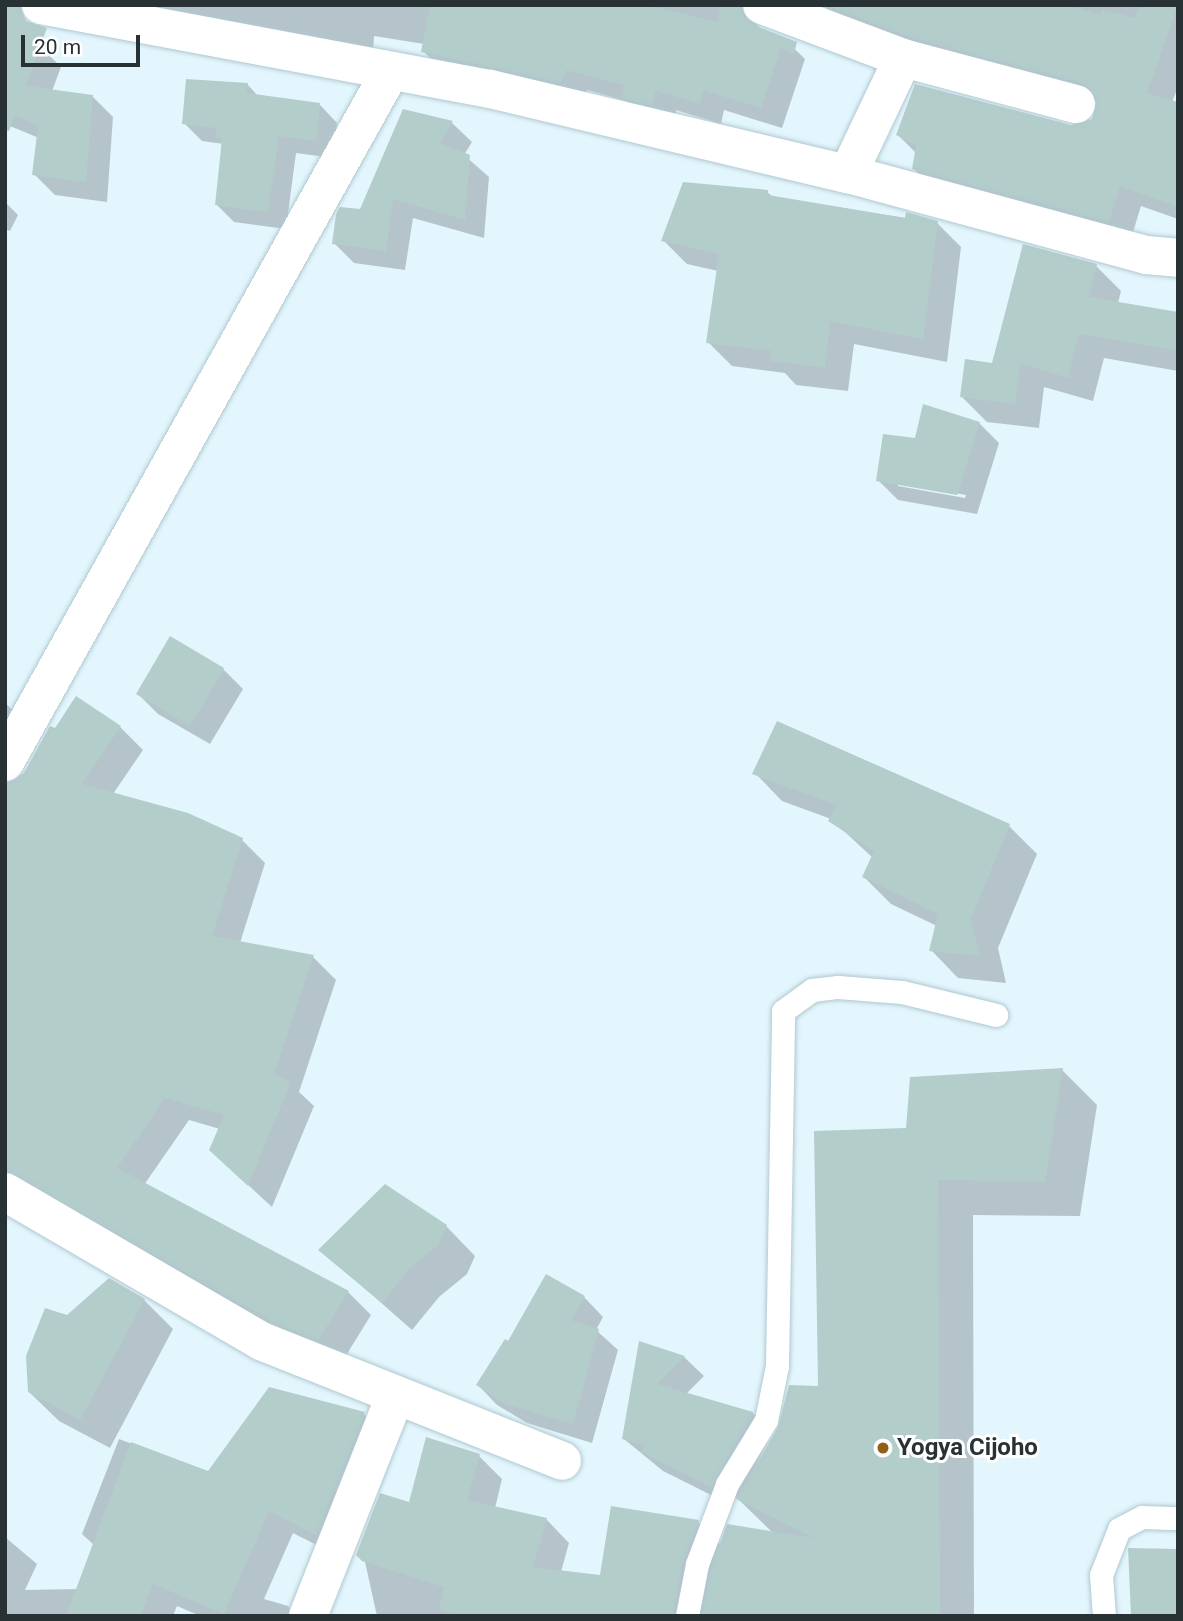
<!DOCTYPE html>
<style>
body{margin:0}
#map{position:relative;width:1183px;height:1621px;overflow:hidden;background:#e3f6fd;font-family:Roboto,sans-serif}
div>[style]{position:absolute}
.shadow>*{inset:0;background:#0003}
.building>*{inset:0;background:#b3cdcb}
.roads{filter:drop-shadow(0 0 2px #b0c8d0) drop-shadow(0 0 2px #b0c8d0)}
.service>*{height:23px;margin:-11.5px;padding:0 11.5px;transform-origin:11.5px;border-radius:11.5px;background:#fff}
.minor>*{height:38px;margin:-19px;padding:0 19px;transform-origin:19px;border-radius:19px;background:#fff}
.dots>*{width:19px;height:19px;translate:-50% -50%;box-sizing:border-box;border:4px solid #fff;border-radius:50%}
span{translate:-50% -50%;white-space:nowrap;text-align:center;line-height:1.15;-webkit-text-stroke:6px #fff;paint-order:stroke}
.poi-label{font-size:24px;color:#283134;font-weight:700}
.left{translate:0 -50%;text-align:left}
.frame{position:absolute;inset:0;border:7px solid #283134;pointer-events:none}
.scale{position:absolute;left:21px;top:35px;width:119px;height:32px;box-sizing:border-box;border:4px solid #283134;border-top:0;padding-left:9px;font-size:21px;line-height:24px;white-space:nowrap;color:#283134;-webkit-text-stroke:5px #fff;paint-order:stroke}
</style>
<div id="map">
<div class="shadow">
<i style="clip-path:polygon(75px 5px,755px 5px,751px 19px,762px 30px,783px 38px,805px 59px,782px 128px,724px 110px,721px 124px,676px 110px,674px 125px,644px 118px,626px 101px,587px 90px,582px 104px,444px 72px,423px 51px,424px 44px,374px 36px,373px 53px)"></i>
<i style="clip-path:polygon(823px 5px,1178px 5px,1178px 87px,1172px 102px,1178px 104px,1178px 219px,1141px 206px,1130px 242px,935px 189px,913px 168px,916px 153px,898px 135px,1071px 127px,1093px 120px,1098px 102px,932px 58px,842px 24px)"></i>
<i style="clip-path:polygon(40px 46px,61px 67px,52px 91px,92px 96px,113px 117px,107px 202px,55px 195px,34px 174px,39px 138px,5px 124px)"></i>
<i style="clip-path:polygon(247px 84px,259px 97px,320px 105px,337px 123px,333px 158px,296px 153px,286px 229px,234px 222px,216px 204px,224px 144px,202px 141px,184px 123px)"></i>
<i style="clip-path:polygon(404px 111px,452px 123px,472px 142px,464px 155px,489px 177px,484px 238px,413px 218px,405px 270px,354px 263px,334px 243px,361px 211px)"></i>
<i style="clip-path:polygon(767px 192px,773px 197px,937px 223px,961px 247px,947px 362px,854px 344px,848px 391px,796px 385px,785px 373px,732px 366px,708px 342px,718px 271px,687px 264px,663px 240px)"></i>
<i style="clip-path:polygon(5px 202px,18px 215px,10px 231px,5px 229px)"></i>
<i style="clip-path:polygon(1096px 266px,1121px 291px,1118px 303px,1178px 313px,1178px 371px,1104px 358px,1093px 401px,1044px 387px,1039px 428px,987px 422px,962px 397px)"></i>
<i style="clip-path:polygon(evenodd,979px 423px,999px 443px,977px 514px,898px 500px,878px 480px,916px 439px,979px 423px,898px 483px,966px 495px,965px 498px,898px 486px,898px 483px)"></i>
<i style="clip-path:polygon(171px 639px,223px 669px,243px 689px,210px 744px,158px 714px,138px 694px)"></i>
<i style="clip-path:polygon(5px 703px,34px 729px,7px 783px,25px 774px,56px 730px,120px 727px,143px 750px,113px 794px,242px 840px,265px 863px,240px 943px,313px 957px,336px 980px,299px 1092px,314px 1106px,272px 1207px,235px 1173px,220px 1129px,189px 1120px,144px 1185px,348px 1292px,371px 1315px,342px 1362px,5px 1200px)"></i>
<i style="clip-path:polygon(778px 723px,1009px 826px,1037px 854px,998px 948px,1006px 983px,958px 978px,931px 950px,937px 926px,891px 904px,864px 877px,873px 858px,831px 819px,782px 801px,755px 773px)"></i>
<i style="clip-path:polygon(1062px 1070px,1097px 1105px,1080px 1216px,973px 1215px,974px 1616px,377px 1616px,365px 1562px,358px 1555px,410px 1504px,479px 1456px,502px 1479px,495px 1508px,546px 1519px,569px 1543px,561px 1572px,601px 1577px,698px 1522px,721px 1545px,773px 1533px,736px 1497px,731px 1505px,663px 1471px,624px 1439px,640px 1343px,684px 1357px,704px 1376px,686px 1394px,753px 1413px,772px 1433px,745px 1487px,819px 1388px,908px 1130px)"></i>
<i style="clip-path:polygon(446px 1226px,475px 1256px,467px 1274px,439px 1297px,412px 1330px,321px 1250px)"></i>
<i style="clip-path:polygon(109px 1280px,144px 1300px,173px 1329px,110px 1448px,59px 1421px,29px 1392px)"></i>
<i style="clip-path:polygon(584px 1297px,603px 1317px,596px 1330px,618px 1350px,592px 1443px,527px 1423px,497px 1405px,478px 1385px,508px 1344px)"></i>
<i style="clip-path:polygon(364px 1414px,388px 1437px,340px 1557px,293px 1533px,264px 1599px,288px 1606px,297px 1616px,200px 1616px,177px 1606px,173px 1616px,5px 1616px,5px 1537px,37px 1564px,25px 1590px,78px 1589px,94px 1545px,82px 1534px,119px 1439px,209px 1473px)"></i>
</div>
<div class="building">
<i style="clip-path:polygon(5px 5px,20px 5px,26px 21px,47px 28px,26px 86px,93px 95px,86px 182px,32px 175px,38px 126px,15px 115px,9px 131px,5px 130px)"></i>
<i style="clip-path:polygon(430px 5px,647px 5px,718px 22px,720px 5px,741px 5px,745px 18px,754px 25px,797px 42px,794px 54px,781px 48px,761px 108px,703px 90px,700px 104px,655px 90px,653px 105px,621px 98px,624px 85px,566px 70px,561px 83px,421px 52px)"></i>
<i style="clip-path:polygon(825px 5px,1069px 5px,1100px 15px,1102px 10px,1135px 18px,1140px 5px,1178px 5px,1147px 93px,1178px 102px,1178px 207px,1120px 186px,1109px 222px,912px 169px,916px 145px,896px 135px,915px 84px,1071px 125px,1092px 119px,1097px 98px,1082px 83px,910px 37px)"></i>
<i style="clip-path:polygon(186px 79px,248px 83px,246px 93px,320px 103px,316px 141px,279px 136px,268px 212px,215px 205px,222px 139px,215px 137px,216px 128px,182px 124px)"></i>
<i style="clip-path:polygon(403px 109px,453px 121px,440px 143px,470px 155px,465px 220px,393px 199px,386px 251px,332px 244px,336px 214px,340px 207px,360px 209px)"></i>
<i style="clip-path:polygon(683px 182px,768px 190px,768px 195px,905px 218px,906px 212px,938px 221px,923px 339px,830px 321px,825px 368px,770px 361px,772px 351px,706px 343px,719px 254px,661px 241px)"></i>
<i style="clip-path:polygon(1023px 244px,1097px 264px,1089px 297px,1178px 312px,1178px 351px,1079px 334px,1068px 378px,1020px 363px,1015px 404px,960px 397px,965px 359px,992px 363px)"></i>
<i style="clip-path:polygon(923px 404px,980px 422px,957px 495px,876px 481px,883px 434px,915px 438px)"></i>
<i style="clip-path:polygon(170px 636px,224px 668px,190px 726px,136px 694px)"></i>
<i style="clip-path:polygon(76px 696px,121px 726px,82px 784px,188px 813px,243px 838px,212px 936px,314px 955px,274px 1075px,291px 1082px,248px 1186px,209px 1150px,224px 1115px,165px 1098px,117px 1168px,349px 1291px,318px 1340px,271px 1321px,5px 1170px,5px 784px,24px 773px,50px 726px,55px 728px)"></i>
<i style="clip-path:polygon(777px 721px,1010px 824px,971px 919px,980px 956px,929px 951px,938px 914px,862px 877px,874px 851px,828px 821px,836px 805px,752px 774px)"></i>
<i style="clip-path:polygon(1063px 1068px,1045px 1182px,938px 1180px,940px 1616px,701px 1616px,711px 1568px,727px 1524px,814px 1538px,736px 1499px,778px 1427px,789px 1385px,818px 1386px,814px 1131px,906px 1128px,910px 1077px)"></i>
<i style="clip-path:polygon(385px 1184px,447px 1225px,438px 1245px,410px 1268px,382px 1303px,318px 1250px)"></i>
<i style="clip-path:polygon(546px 1274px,585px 1296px,571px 1320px,599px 1329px,573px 1424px,505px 1404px,476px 1385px,505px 1339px,508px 1341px)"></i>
<i style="clip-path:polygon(109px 1278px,145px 1299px,80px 1420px,28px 1392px,26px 1356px,45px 1308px,67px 1315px)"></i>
<i style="clip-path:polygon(639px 1341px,685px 1356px,657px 1384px,753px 1412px,711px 1487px,641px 1452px,645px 1446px,622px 1439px)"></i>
<i style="clip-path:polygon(269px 1387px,365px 1412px,316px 1535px,269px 1511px,224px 1614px,153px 1584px,141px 1616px,66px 1616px,131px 1442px,208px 1471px)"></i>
<i style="clip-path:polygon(426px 1437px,480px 1454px,467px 1500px,547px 1518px,533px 1567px,600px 1575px,611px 1506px,699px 1520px,683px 1561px,673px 1616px,458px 1616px,439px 1609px,444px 1587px,362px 1561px,356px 1555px,380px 1493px,409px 1502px)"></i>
<i style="clip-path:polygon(1128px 1548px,1178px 1549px,1178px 1616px,1131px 1616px)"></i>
</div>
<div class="roads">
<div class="service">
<i style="left:687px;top:1616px;width:53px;rotate:-79.1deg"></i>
<i style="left:697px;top:1564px;width:85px;rotate:-69.4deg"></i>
<i style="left:727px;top:1484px;width:75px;rotate:-58.6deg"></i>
<i style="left:766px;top:1420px;width:55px;rotate:-78.5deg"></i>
<i style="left:777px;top:1366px;width:355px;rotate:-89deg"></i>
<i style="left:783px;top:1011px;width:36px;rotate:-36deg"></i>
<i style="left:812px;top:990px;width:26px;rotate:-7deg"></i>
<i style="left:838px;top:987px;width:64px;rotate:4.5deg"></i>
<i style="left:902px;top:992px;width:97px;rotate:13.7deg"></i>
<i style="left:1104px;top:1616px;width:41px;rotate:-94.2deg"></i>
<i style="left:1101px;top:1575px;width:49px;rotate:-68.6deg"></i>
<i style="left:1119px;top:1529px;width:26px;rotate:-28deg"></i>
<i style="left:1142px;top:1517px;width:36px;rotate:2deg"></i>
</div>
<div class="minor">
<i style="left:41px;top:5px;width:457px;rotate:10.6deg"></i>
<i style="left:490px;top:89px;width:368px;rotate:13.4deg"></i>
<i style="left:848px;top:174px;width:309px;rotate:15.2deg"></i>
<i style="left:1146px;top:255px;width:32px;rotate:5deg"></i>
<i style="left:762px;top:5px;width:151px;rotate:20.6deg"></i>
<i style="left:903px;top:58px;width:179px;rotate:14.9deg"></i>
<i style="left:848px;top:174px;width:128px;rotate:-64.6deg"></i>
<i style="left:5px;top:762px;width:790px;rotate:-60.84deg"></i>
<i style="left:5px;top:1192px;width:296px;rotate:30.2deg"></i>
<i style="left:261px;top:1341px;width:324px;rotate:21.7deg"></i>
<i style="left:308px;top:1616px;width:237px;rotate:-68.4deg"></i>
</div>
</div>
<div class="dots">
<i style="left:883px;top:1448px;background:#936013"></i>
</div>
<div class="poi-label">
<span class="left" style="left:897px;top:1448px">Yogya Cijoho</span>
</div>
<div class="frame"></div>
<div class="scale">20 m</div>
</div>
